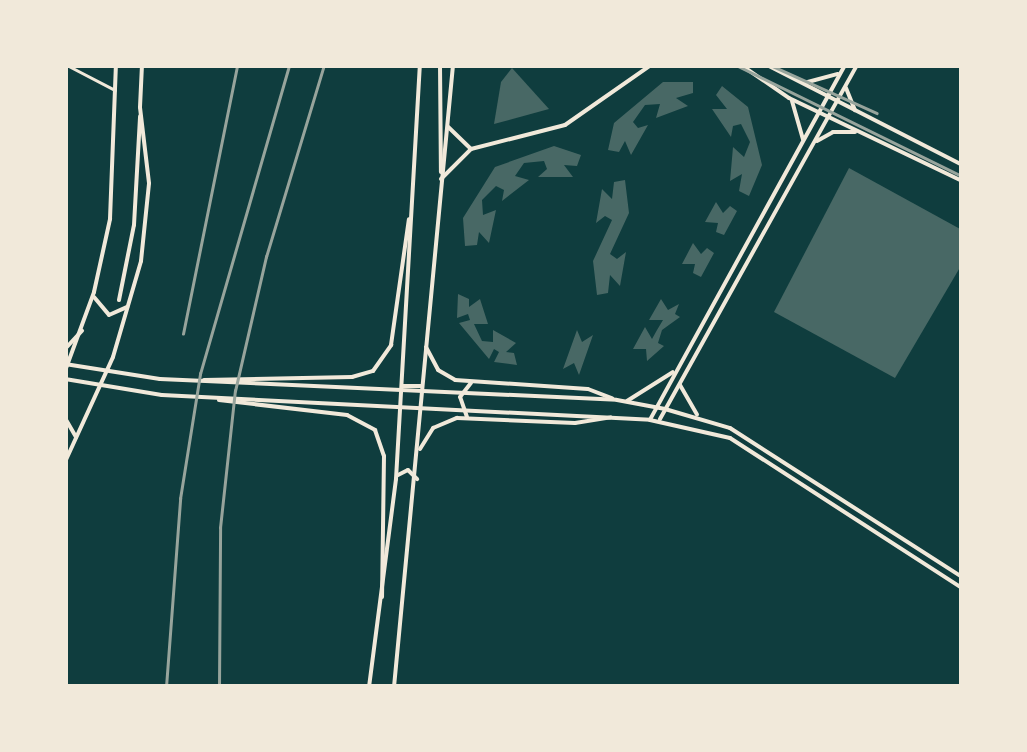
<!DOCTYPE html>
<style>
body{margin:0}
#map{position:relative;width:1027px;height:752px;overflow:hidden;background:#0f3d3e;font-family:Georgia,serif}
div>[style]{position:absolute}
.building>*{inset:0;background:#486865}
.minor>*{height:2.5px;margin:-1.25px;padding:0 1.25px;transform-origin:1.25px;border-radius:1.25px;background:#f1e9da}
.tertiary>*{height:4px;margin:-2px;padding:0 2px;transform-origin:2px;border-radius:2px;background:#f1e9da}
.secondary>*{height:4px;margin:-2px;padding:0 2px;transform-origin:2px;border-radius:2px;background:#f1e9da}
.rail>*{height:2.5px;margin:-1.25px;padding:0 1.25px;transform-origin:1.25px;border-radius:1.25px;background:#97a49c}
span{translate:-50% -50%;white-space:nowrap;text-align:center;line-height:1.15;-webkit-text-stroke:10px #f1e9da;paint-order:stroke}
.frame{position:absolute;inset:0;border:68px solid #f1e9da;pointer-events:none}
</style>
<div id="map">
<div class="building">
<i style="clip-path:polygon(512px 68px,549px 109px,494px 124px,501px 82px)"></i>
<i style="clip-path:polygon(663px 82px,693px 82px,693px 93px,676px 98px,688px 106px,656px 118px,660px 104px,645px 105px,633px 122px,638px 128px,648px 125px,631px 155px,625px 141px,619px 152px,608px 150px,614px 123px)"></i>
<i style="clip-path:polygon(722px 86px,748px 107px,762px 165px,749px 196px,739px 191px,742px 174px,730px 181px,733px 147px,744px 157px,750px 142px,741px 124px,733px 126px,731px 137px,712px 109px,727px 109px,716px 95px)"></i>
<i style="clip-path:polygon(554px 146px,581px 155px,577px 166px,564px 165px,573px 177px,538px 177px,547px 169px,544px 161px,524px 163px,515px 176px,529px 180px,502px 201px,504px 190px,496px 186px,482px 200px,483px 215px,496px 210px,489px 243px,479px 232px,477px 245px,465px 246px,463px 218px,495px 167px)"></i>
<i style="clip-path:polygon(849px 168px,962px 230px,962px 264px,895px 378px,774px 312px)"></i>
<i style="clip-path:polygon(625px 180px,629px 213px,610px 254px,617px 259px,626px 252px,620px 286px,610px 275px,608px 293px,597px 295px,593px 261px,612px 220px,605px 216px,596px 223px,602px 189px,612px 199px,614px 182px)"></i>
<i style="clip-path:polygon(716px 202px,723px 213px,730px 206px,737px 211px,724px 235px,716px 232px,718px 223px,705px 222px)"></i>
<i style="clip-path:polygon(693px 243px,701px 254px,707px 248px,714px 253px,701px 277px,693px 273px,695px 264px,682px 264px)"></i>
<i style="clip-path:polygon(458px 294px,469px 299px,469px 307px,480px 299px,488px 324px,474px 324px,482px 341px,493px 342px,493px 330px,516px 343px,506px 352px,514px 353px,517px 365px,494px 362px,499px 352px,494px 349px,489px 359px,459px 323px,470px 320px,468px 314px,457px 318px)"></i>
<i style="clip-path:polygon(661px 299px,668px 310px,679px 304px,675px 314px,680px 317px,662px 330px,658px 343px,664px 346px,647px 361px,646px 349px,633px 349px,645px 327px,652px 339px,657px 330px,663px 320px,649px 320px)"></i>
<i style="clip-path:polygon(577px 330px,582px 342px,593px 335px,579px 375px,574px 363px,563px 369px)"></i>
</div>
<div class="minor">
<i style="left:67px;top:65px;width:54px;rotate:27.5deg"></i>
</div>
<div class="tertiary">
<i style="left:440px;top:65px;width:107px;rotate:89.5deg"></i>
<i style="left:741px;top:65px;width:58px;rotate:34.5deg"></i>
<i style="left:789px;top:98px;width:192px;rotate:25.6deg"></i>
<i style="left:767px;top:65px;width:219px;rotate:27.1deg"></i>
<i style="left:845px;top:65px;width:405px;rotate:118.8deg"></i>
<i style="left:650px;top:420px;width:82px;rotate:12.7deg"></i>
<i style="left:730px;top:438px;width:276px;rotate:32.9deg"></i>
<i style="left:804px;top:83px;width:35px;rotate:-15deg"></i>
<i style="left:846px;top:88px;width:24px;rotate:68deg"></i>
<i style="left:792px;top:101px;width:40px;rotate:74deg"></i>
<i style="left:140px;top:107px;width:42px;rotate:-87.3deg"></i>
<i style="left:817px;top:141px;width:18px;rotate:-29deg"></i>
<i style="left:833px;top:132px;width:22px"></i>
<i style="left:471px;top:149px;width:97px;rotate:-14.3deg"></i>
<i style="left:565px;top:125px;width:105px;rotate:-34.9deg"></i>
<i style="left:94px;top:297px;width:23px;rotate:50deg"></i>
<i style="left:109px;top:315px;width:20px;rotate:-24deg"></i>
<i style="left:119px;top:300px;width:76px;rotate:-78.7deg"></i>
<i style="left:134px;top:225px;width:109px;rotate:-86.8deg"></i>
<i style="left:65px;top:371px;width:84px;rotate:-69.8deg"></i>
<i style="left:94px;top:292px;width:75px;rotate:-77.6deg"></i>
<i style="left:110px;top:219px;width:154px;rotate:-87.8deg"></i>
<i style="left:680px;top:385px;width:34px;rotate:60deg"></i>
<i style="left:665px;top:409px;width:68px;rotate:16.3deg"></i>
<i style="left:730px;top:428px;width:276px;rotate:32.7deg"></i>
<i style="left:65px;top:418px;width:22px;rotate:60deg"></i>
<i style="left:660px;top:419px;width:405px;rotate:-60.9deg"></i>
<i style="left:65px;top:462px;width:115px;rotate:-65.4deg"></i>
<i style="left:113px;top:357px;width:100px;rotate:-73.7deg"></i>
<i style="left:141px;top:261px;width:78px;rotate:-84.1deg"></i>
<i style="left:149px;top:183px;width:76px;rotate:-96.8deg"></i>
</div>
<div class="secondary">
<i style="left:441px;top:179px;width:42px;rotate:-45deg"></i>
<i style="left:471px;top:149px;width:32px;rotate:-136deg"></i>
<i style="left:426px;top:347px;width:26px;rotate:62deg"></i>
<i style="left:438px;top:370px;width:20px;rotate:30deg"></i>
<i style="left:455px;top:380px;width:133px;rotate:3.9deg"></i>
<i style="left:588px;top:389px;width:26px;rotate:21deg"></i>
<i style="left:65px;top:349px;width:25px;rotate:-47deg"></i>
<i style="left:65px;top:364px;width:96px;rotate:9deg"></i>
<i style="left:160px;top:379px;width:457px;rotate:2.6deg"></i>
<i style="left:617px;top:400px;width:49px;rotate:10.6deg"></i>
<i style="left:65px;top:379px;width:98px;rotate:9.4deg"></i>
<i style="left:162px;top:395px;width:489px;rotate:2.9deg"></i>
<i style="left:204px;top:380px;width:148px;rotate:-1.2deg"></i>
<i style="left:352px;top:377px;width:22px;rotate:-16deg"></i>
<i style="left:373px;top:371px;width:32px;rotate:-55deg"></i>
<i style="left:391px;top:345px;width:127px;rotate:-81.9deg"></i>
<i style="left:402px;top:386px;width:20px"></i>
<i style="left:219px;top:400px;width:129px;rotate:6.7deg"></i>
<i style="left:347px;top:415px;width:32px;rotate:28deg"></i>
<i style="left:375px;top:430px;width:28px;rotate:71deg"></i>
<i style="left:384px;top:456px;width:141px;rotate:90.8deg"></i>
<i style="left:627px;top:401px;width:54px;rotate:-32.2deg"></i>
<i style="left:467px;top:417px;width:21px;rotate:-109deg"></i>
<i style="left:460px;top:397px;width:18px;rotate:-52deg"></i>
<i style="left:420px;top:449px;width:25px;rotate:-58deg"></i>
<i style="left:433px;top:428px;width:26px;rotate:-23deg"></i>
<i style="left:457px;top:418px;width:118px;rotate:2.4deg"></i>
<i style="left:575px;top:423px;width:36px;rotate:-9deg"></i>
<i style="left:398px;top:475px;width:11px;rotate:-27deg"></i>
<i style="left:408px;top:470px;width:13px;rotate:45deg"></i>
<i style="left:369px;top:687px;width:210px;rotate:-82.6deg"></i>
<i style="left:396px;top:479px;width:415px;rotate:-86.7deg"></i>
<i style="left:394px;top:687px;width:625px;rotate:-84.58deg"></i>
</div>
<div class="rail">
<i style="left:736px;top:65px;width:252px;rotate:26.2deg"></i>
<i style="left:770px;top:65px;width:117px;rotate:24.2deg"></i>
<i style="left:183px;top:334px;width:274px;rotate:-78.6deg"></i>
<i style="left:166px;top:687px;width:189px;rotate:-85.7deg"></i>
<i style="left:180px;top:499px;width:127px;rotate:-80.9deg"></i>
<i style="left:200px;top:374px;width:322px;rotate:-73.9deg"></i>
<i style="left:219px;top:687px;width:159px;rotate:-89.6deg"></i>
<i style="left:220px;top:528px;width:138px;rotate:-83.8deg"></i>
<i style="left:235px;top:391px;width:138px;rotate:-77deg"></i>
<i style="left:266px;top:257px;width:201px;rotate:-73.2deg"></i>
</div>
<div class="frame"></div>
</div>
